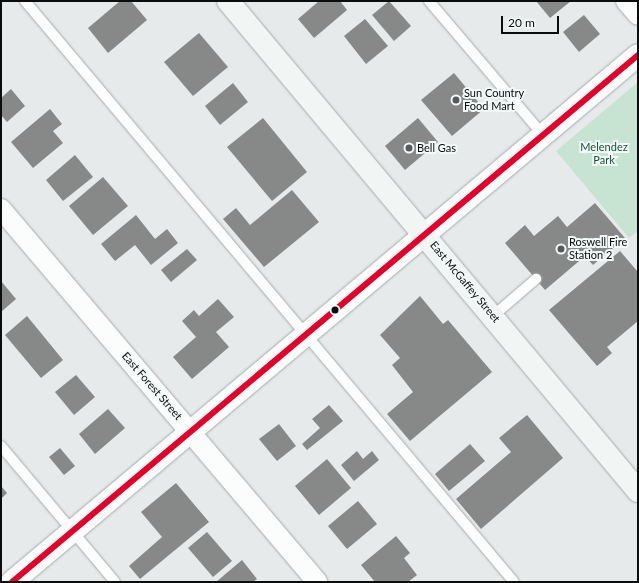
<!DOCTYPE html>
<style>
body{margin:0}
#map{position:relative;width:639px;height:583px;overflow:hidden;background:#e7eaeb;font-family:Lato,sans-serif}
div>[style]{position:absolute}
.green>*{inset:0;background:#c7e3d2}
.building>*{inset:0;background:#878989}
.roads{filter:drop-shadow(0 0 1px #a8aaab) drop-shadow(0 0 1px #a8aaab)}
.service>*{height:10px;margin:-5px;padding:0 5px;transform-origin:5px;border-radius:5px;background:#fbfcfc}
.minor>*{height:20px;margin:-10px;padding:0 10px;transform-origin:10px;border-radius:10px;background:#fbfcfc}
.tertiary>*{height:22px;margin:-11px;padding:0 11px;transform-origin:11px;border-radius:11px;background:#fbfcfc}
.secondary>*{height:22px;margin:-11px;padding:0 11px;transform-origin:11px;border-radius:11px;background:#f1f5f4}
.bus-1>*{height:6px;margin:-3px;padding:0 3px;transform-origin:3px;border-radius:3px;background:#e4002b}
.dots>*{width:11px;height:11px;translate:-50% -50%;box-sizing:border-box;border:2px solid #f3f8f9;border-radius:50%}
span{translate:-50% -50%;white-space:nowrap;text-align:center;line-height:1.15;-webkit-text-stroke:4px #f3f8f9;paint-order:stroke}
.poi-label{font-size:11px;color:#0b0c0c}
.left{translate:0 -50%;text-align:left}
.park-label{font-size:11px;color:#155333}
.street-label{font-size:11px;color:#0b0c0c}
.frame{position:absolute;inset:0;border:2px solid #0b0c0c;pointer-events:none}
.scale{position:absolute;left:501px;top:16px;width:58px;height:18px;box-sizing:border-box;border:2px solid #0b0c0c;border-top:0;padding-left:5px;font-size:12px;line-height:14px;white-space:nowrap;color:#0b0c0c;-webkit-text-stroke:3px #f3f8f9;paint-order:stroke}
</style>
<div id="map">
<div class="green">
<i style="clip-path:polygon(638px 82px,638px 231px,629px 238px,556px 151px)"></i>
</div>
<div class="building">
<i style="clip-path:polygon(120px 1px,131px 1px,147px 20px,108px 53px,88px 28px)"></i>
<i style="clip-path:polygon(319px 1px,340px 1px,347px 10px,314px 38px,298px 19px)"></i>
<i style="clip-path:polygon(389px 1px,411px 26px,394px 41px,372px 15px)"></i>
<i style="clip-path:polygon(536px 1px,571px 1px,550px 18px)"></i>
<i style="clip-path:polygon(584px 15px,600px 34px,579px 52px,563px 32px)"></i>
<i style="clip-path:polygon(365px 19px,388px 46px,366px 64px,344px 36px)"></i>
<i style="clip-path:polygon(199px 33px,228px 67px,193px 96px,164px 62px)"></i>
<i style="clip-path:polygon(454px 73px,484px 109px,452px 136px,421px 100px)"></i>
<i style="clip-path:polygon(233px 83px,248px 102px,220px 125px,205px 106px)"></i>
<i style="clip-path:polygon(11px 89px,25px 106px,7px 122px,1px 115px,1px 98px)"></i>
<i style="clip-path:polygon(50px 109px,62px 124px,53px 131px,63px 143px,33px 168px,11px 142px)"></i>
<i style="clip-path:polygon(263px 118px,307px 172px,272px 201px,227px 147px)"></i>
<i style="clip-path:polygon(418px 118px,438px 142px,405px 170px,385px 146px)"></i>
<i style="clip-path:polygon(75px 155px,93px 177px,63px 201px,46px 180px)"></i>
<i style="clip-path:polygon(103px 177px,128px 206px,93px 235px,69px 206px)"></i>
<i style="clip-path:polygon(292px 190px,319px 222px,264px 267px,223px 219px,236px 208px,250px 225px)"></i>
<i style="clip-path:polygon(595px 203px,625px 238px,593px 265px,585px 256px,545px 290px,505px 243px,525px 225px,534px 236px,558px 216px,567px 227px)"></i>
<i style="clip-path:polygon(136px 215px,155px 239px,167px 229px,178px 243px,151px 265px,135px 245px,115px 261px,101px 244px)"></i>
<i style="clip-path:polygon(187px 249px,197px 260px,171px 282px,161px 270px)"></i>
<i style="clip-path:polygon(620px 251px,638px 272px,638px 321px,607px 347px,612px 353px,597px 366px,549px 310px)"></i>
<i style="clip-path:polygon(1px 281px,16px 299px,1px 312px)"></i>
<i style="clip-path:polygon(420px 296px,443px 324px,448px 320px,492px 372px,410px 441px,387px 414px,413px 392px,392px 365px,400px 358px,380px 335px)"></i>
<i style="clip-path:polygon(218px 299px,234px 317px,216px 332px,229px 347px,192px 379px,173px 357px,196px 337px,182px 321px,194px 310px,199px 316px)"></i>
<i style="clip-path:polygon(27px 316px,63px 360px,41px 378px,5px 335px)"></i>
<i style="clip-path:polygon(76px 375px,95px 397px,74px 415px,55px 392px)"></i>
<i style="clip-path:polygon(329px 405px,343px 421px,307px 450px,302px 444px,320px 428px,312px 419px)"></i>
<i style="clip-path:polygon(108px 409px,125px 428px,95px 454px,79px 434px)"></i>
<i style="clip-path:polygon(527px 415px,563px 458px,481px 529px,456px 499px,511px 452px,499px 438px)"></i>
<i style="clip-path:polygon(279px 424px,296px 446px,277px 461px,259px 439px)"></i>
<i style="clip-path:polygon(470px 444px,485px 461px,449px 491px,435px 474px)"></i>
<i style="clip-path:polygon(60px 448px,75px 466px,64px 475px,49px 457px)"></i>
<i style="clip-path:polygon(357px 451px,363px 459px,372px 451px,379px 460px,354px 481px,341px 465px)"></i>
<i style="clip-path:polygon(327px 459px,351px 488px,319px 515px,295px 486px)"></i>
<i style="clip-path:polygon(176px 483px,209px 522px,140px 579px,129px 566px,162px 537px,141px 512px)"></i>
<i style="clip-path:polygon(1px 486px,7px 493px,1px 499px)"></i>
<i style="clip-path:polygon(358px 501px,377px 524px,347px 549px,328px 526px)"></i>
<i style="clip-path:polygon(207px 532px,232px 561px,213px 577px,188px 548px)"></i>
<i style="clip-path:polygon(396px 536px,410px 553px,404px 558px,417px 575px,408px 582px,375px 582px,361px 565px)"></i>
<i style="clip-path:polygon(242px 560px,257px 579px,253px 582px,216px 582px)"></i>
</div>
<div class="roads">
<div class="service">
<i style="left:25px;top:1px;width:759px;rotate:49.91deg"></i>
<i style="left:429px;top:1px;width:176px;rotate:49.6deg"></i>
<i style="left:493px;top:316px;width:57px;rotate:-40.7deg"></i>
<i style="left:1px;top:446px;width:177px;rotate:50deg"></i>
</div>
<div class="minor">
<i style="left:626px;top:1px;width:18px;rotate:49deg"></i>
<i style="left:1px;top:209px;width:489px;rotate:49.7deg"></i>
</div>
<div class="tertiary">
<i style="left:12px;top:582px;width:818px;rotate:-40.09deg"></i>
</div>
<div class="secondary">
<i style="left:228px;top:1px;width:639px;rotate:50.08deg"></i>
</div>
</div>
<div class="bus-1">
<i style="left:12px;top:582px;width:818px;rotate:-40.09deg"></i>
</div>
<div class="dots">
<i style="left:456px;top:100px;background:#585a5a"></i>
<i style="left:409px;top:148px;background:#585a5a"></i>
<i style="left:561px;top:249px;background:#585a5a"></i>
<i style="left:335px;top:310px;background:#0b0c0c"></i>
</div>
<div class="poi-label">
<span class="left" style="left:464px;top:100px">Sun Country<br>Food Mart</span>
<span class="left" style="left:417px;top:148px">Bell Gas</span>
<span class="left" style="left:569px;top:249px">Roswell Fire<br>Station 2</span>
</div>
<div class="park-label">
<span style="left:604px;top:154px">Melendez<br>Park</span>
</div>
<div class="street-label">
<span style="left:465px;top:282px;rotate:50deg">East McGaffey Street</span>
<span style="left:152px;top:386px;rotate:49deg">East Forest Street</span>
</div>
<div class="frame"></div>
<div class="scale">20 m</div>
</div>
